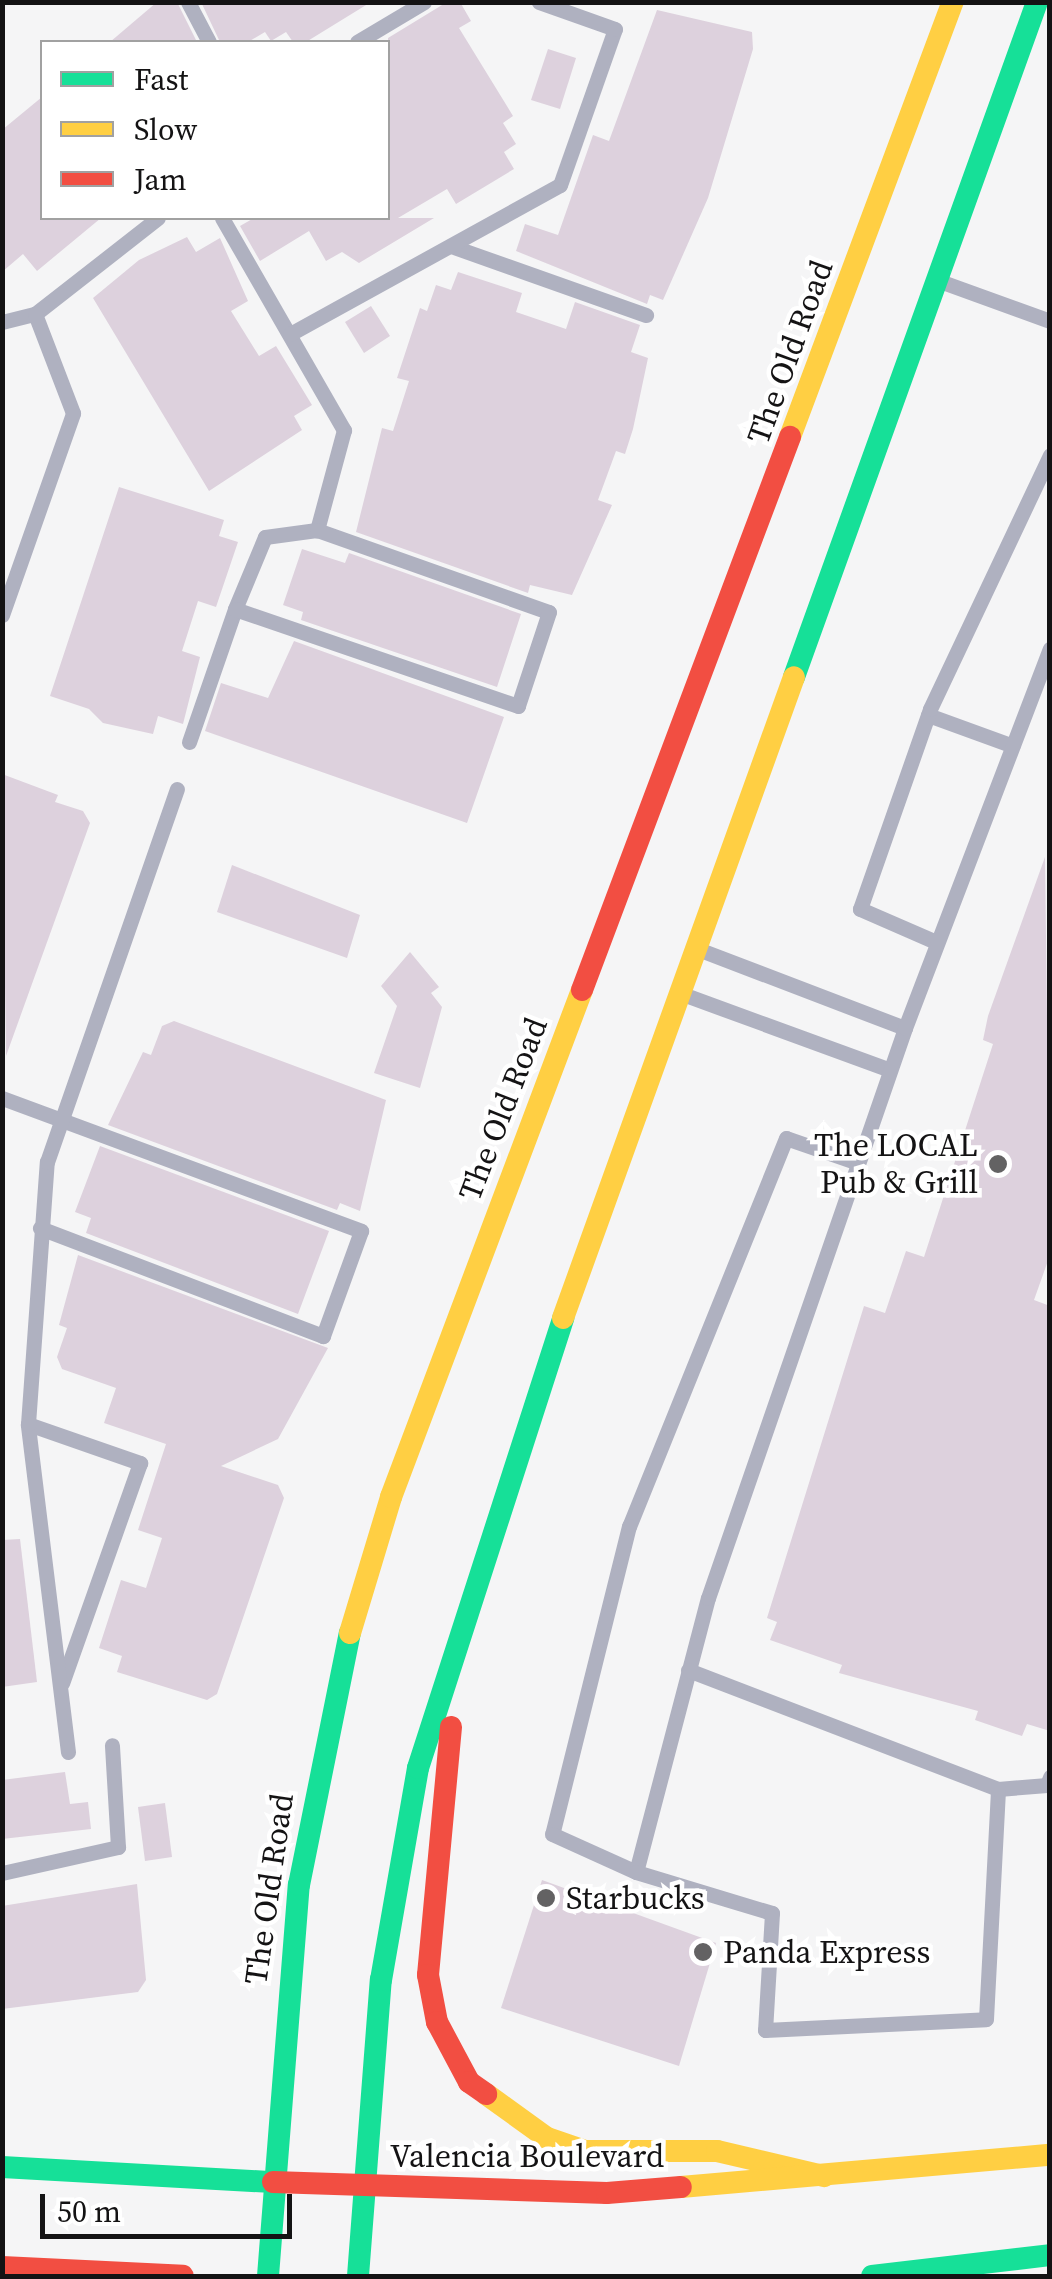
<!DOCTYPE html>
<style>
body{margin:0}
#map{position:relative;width:1052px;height:2279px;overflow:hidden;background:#f5f5f6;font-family:"Source Serif 4",serif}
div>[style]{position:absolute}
.building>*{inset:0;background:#ddd1dd}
.lane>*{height:15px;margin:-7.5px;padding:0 7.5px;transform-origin:7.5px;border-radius:7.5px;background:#afb1c0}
.fast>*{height:22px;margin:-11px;padding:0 11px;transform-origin:11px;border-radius:11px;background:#16e098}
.slow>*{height:22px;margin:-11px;padding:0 11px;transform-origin:11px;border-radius:11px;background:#ffcf43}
.jam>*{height:22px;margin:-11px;padding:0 11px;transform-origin:11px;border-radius:11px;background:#f24e42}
.dots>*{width:28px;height:28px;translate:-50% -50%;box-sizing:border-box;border:5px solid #fff;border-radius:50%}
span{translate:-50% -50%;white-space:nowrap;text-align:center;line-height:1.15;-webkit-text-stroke:9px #fff;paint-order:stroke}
.street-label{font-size:32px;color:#141314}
.poi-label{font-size:32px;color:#141314}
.right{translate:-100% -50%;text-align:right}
.left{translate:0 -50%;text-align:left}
.frame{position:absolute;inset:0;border:5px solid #141314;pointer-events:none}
.legend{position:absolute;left:40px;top:40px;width:350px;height:180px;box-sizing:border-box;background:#fff;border:2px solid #a1a1a1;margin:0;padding:12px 18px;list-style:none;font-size:30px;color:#141314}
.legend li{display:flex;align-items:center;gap:20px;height:50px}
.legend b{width:50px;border:2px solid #a1a1a1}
.scale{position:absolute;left:40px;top:2194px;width:252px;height:45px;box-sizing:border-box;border:5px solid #141314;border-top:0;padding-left:12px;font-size:30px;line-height:35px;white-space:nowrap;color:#141314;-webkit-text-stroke:8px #fff;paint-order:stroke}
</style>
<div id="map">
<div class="building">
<i style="clip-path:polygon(157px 2px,177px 2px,197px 42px,110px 42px)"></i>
<i style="clip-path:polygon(201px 2px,371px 2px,306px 42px,293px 42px,286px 32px,271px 41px,265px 32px,248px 42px,220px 42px)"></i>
<i style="clip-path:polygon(447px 2px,460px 2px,471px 21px,459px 28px,513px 116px,503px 123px,516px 144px,504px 152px,514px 169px,456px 204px,447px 189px,398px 218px,434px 218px,359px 263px,342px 252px,326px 261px,309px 231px,260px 261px,240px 226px,254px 218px,388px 218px,388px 38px)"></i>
<i style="clip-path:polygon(657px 10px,752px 32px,753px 49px,708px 198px,663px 300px,650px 295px,647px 304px,516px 251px,525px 224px,558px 235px,593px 135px,609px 141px)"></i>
<i style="clip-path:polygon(548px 49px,576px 58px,560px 109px,531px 100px)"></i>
<i style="clip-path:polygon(42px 97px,42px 218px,101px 218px,37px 271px,23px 254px,2px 272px,2px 130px)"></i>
<i style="clip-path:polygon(187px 237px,196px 252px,220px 238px,248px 301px,231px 311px,259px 356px,276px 346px,312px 405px,294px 416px,302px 430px,209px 491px,93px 298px,139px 260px)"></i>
<i style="clip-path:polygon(458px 272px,522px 293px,516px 312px,566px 329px,575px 302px,640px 325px,631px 352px,648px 358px,633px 429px,625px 454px,616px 451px,598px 500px,612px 505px,572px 595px,530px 585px,528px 593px,356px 532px,382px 428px,393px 431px,409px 381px,397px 378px,420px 308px,427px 311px,436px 285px,451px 290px)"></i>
<i style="clip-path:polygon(371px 306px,390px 336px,364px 353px,345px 322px)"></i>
<i style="clip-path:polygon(119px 487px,224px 520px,219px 536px,238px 542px,216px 607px,198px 601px,182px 651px,200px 657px,183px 724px,158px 716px,153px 734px,103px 723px,89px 709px,50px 696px)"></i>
<i style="clip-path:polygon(302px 549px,345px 563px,349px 553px,521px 614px,497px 687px,301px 620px,303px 612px,283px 605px)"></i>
<i style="clip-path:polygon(294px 641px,504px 717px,467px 823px,205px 731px,221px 683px,268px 698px)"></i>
<i style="clip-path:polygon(2px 774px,58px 795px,55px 802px,83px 811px,90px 823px,6px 1056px)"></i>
<i style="clip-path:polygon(1045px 857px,1050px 1255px,1034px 1300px,1050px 1306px,1050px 1731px,1027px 1724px,1022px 1736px,975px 1720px,978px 1711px,839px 1673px,842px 1665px,770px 1640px,777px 1622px,767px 1618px,864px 1306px,885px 1313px,906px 1251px,924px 1257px,993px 1044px,983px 1040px,988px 1016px)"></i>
<i style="clip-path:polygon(232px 865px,360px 915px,347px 958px,217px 912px)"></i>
<i style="clip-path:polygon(410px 952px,439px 987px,431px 993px,442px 1007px,420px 1088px,374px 1073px,397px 1006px,381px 986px)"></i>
<i style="clip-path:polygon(174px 1021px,386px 1100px,360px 1211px,340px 1203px,337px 1210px,108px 1125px,143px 1052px,151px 1055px,162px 1026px)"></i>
<i style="clip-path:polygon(100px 1146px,329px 1231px,298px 1314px,86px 1233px,91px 1218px,75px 1212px)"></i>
<i style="clip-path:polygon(78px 1255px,328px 1348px,278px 1439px,221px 1466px,278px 1485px,284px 1498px,217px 1694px,207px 1700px,117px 1672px,122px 1656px,99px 1648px,121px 1580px,146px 1588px,162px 1538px,138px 1530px,166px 1444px,104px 1423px,116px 1388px,62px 1369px,57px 1357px,67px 1328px,59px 1325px)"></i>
<i style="clip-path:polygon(20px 1539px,37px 1682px,2px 1687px,2px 1540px)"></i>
<i style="clip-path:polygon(65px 1772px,70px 1804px,88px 1802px,91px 1829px,2px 1839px,2px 1780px)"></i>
<i style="clip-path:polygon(165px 1803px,172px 1857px,145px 1861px,138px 1807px)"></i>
<i style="clip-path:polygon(542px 1880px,716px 1943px,679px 2066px,501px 2008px)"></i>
<i style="clip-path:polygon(137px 1884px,146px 1980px,138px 1992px,2px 2009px,2px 1906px)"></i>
</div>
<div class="lane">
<i style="left:188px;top:2px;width:45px;rotate:62.3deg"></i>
<i style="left:357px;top:42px;width:78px;rotate:-30.8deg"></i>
<i style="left:222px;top:218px;width:245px;rotate:60.1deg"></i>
<i style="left:344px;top:430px;width:104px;rotate:105.1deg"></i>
<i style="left:451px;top:246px;width:207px;rotate:19.5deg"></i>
<i style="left:945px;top:283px;width:112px;rotate:19.9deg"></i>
<i style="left:2px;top:322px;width:34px;rotate:-14deg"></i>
<i style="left:35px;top:314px;width:156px;rotate:-38deg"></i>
<i style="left:290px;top:334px;width:308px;rotate:-28.9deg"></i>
<i style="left:560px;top:185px;width:165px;rotate:-70.6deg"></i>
<i style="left:615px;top:29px;width:81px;rotate:-160.4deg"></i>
<i style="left:2px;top:615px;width:214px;rotate:-70.6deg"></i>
<i style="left:73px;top:413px;width:106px;rotate:-111deg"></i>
<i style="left:928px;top:715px;width:90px;rotate:20deg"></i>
<i style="left:189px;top:742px;width:141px;rotate:-70.9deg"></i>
<i style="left:235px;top:609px;width:78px;rotate:-67.4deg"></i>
<i style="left:265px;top:537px;width:52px;rotate:-7.7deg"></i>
<i style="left:317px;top:530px;width:246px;rotate:19.5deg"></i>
<i style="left:549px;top:612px;width:99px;rotate:108.3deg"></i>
<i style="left:518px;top:706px;width:299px;rotate:-161.1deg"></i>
<i style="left:936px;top:942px;width:83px;rotate:-156.5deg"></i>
<i style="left:860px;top:909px;width:212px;rotate:-70.7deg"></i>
<i style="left:930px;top:709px;width:281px;rotate:-64.7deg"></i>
<i style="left:703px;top:951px;width:216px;rotate:20.9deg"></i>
<i style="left:688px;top:996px;width:215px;rotate:20.1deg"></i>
<i style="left:2px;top:1098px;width:383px;rotate:20.3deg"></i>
<i style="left:361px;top:1231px;width:112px;rotate:109.9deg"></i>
<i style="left:323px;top:1336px;width:303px;rotate:-159.1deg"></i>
<i style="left:858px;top:1163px;width:76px;rotate:-160.9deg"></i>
<i style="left:786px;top:1138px;width:419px;rotate:112deg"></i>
<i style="left:629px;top:1526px;width:317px;rotate:104deg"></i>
<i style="left:552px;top:1834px;width:92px;rotate:24.3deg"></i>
<i style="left:636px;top:1872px;width:283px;rotate:-75.3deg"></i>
<i style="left:708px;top:1598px;width:603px;rotate:-70.93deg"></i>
<i style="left:905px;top:1028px;width:406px;rotate:-69.1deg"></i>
<i style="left:28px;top:1424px;width:119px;rotate:19.2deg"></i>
<i style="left:140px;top:1463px;width:233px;rotate:109.5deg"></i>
<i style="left:68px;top:1752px;width:330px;rotate:-97deg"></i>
<i style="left:28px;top:1424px;width:263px;rotate:-85.9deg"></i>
<i style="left:47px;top:1162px;width:395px;rotate:-70.8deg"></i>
<i style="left:998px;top:1789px;width:49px;rotate:-4.7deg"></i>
<i style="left:1047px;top:1785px;width:9px;rotate:-69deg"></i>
<i style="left:636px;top:1872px;width:142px;rotate:16.8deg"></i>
<i style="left:772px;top:1913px;width:117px;rotate:93.4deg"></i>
<i style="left:765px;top:2030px;width:221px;rotate:-2.8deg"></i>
<i style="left:986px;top:2019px;width:230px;rotate:-87deg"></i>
<i style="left:998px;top:1789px;width:332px;rotate:-159deg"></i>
<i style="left:2px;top:1873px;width:119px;rotate:-12.6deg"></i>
<i style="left:118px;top:1847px;width:102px;rotate:-93.4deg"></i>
</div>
<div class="fast">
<i style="left:794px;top:677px;width:717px;rotate:-70.2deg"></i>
<i style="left:2px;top:2167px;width:271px;rotate:3.2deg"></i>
<i style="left:268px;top:2276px;width:392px;rotate:-85.5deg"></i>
<i style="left:299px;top:1885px;width:257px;rotate:-78.6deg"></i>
<i style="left:358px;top:2276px;width:297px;rotate:-85.6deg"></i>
<i style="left:381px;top:1980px;width:215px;rotate:-80.1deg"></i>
<i style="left:418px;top:1768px;width:473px;rotate:-72.1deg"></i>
<i style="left:872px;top:2276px;width:179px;rotate:-6.7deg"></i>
</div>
<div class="slow">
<i style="left:790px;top:437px;width:465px;rotate:-69.5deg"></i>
<i style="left:563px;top:1318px;width:681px;rotate:-70.18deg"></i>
<i style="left:350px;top:1633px;width:142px;rotate:-73.2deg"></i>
<i style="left:391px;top:1497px;width:542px;rotate:-69.36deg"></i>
<i style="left:486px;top:2094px;width:75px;rotate:35.8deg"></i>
<i style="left:547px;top:2138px;width:40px;rotate:18.9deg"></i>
<i style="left:585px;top:2151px;width:132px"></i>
<i style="left:717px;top:2151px;width:110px;rotate:13.2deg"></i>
<i style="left:681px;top:2187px;width:370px;rotate:-5deg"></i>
</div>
<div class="jam">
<i style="left:582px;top:990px;width:591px;rotate:-69.39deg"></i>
<i style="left:451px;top:1727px;width:249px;rotate:95.3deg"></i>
<i style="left:428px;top:1975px;width:48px;rotate:79.2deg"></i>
<i style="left:437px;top:2022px;width:68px;rotate:61.9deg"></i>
<i style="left:469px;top:2082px;width:21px;rotate:35deg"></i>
<i style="left:273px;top:2182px;width:334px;rotate:1.9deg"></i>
<i style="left:607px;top:2193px;width:74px;rotate:-4.6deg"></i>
<i style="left:2px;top:2267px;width:181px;rotate:2.8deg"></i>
</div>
<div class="dots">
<i style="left:998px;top:1164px;background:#636263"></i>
<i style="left:546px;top:1898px;background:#636263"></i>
<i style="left:703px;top:1952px;background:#636263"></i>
</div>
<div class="street-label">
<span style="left:790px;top:352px;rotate:-70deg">The Old Road</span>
<span style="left:503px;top:1109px;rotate:-69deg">The Old Road</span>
<span style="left:269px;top:1889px;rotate:-82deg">The Old Road</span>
<span style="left:527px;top:2156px">Valencia Boulevard</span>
</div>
<div class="poi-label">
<span class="right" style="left:978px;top:1164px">The LOCAL<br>Pub &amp; Grill</span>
<span class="left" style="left:566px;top:1898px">Starbucks</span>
<span class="left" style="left:723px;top:1952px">Panda Express</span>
</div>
<div class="frame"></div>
<ul class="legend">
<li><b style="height:12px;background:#16e098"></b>Fast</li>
<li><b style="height:12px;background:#ffcf43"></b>Slow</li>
<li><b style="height:12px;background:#f24e42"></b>Jam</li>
</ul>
<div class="scale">50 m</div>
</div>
